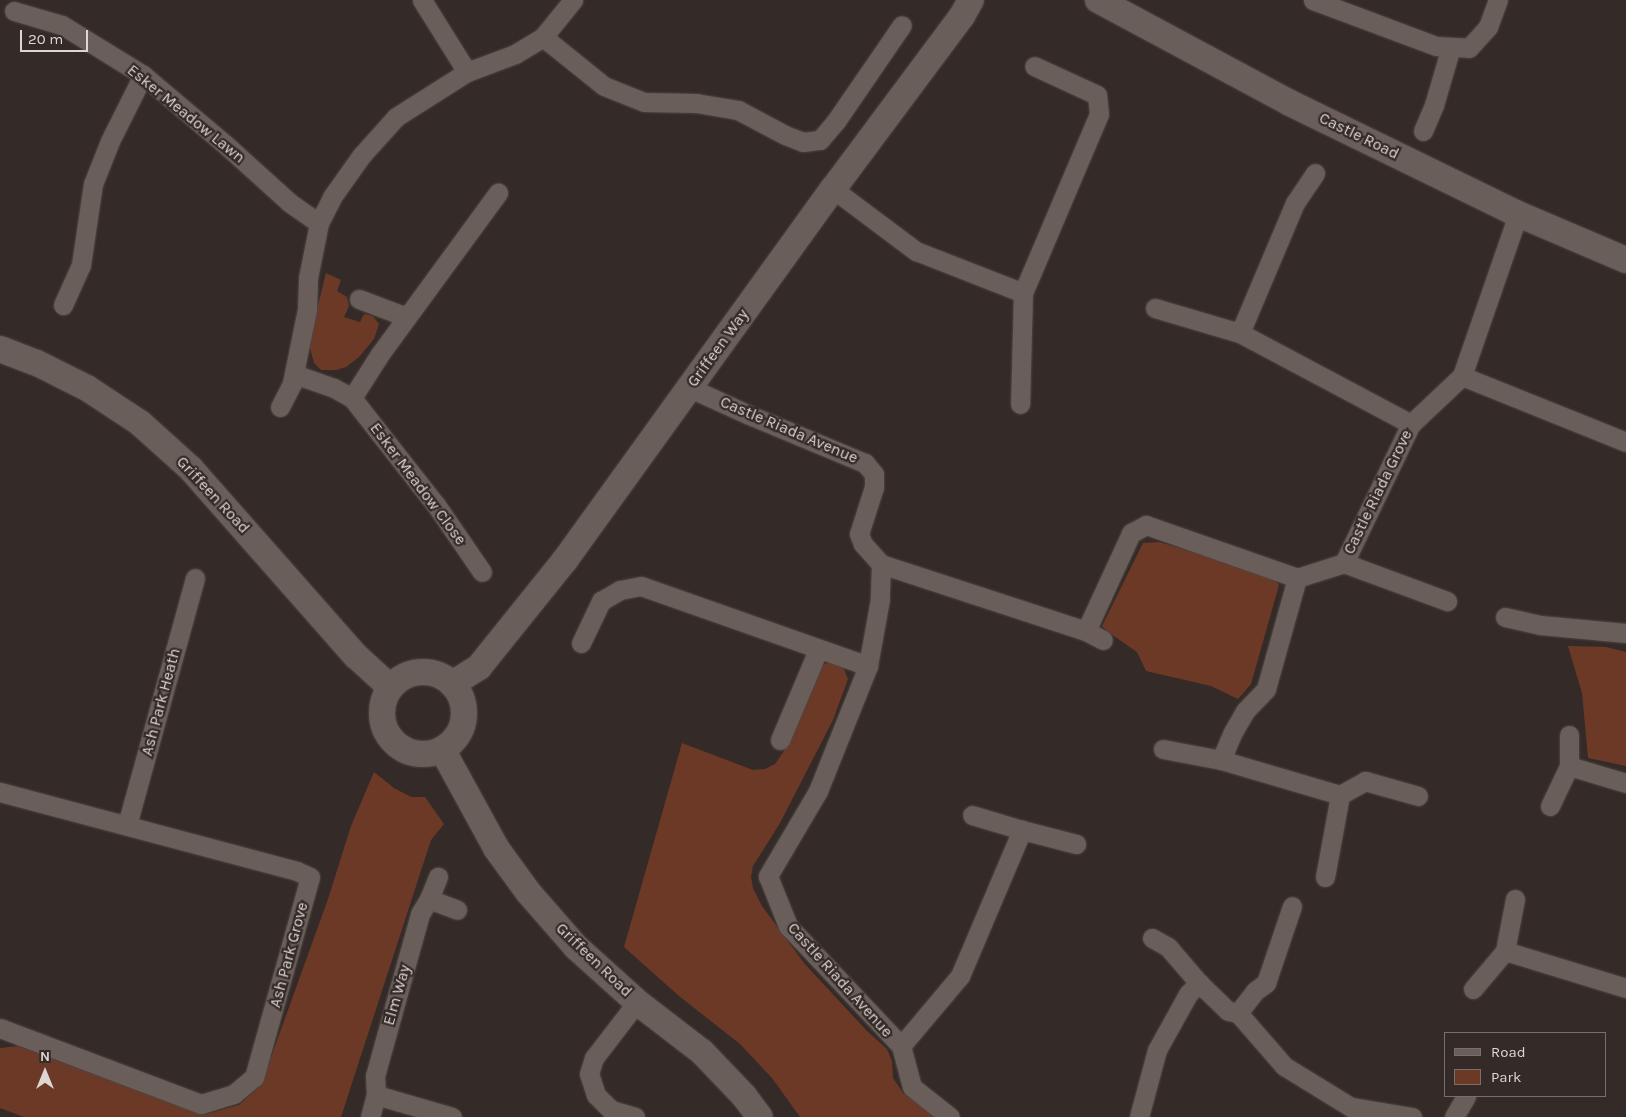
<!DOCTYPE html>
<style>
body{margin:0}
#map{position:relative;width:1626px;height:1117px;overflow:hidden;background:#342a27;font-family:Karla,sans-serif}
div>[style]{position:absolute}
.green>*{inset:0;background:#6d3927}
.roads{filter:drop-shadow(0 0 1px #4e4642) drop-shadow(0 0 1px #4e4642)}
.street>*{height:19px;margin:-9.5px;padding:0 9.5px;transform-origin:9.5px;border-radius:9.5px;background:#6a5e5a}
.secondary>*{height:26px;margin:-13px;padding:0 13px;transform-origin:13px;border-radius:13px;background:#6a5e5a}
.secondary>.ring{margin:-13px;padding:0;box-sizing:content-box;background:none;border:26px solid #6a5e5a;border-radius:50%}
span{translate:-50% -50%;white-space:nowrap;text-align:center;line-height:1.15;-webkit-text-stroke:4.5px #342a27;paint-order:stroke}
.street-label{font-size:16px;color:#ddd7d4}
.legend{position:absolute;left:1444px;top:1032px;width:162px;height:65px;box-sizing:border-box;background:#342a27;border:1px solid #786f6c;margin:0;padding:6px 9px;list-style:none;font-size:15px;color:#ddd7d4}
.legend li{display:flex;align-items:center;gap:10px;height:25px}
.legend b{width:25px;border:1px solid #786f6c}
.north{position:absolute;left:20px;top:1047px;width:50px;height:50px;-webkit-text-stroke:4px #342a27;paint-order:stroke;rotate:0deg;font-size:14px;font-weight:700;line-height:20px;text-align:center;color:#ddd7d4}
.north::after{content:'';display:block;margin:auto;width:18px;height:22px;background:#ddd7d4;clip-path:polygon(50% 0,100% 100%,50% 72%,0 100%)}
.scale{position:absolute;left:20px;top:30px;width:68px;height:22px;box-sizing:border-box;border:2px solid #ddd7d4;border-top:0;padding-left:6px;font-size:15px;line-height:18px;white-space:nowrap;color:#ddd7d4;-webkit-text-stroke:4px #342a27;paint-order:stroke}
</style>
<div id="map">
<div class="green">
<i style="clip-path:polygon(326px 273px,341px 280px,337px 291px,347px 297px,349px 306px,344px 317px,360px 322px,364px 314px,373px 316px,379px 324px,374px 339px,359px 357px,346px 367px,336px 370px,321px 370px,314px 363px,310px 348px,311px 333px)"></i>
<i style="clip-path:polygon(1159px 542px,1271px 575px,1279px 585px,1251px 684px,1238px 699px,1211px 686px,1146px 671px,1137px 652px,1108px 632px,1102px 626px,1143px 543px)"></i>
<i style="clip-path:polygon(1568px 646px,1606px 647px,1626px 652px,1626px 766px,1588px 758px,1582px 693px)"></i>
<i style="clip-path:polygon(827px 663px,837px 663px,844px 669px,848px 679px,833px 720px,780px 823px,753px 866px,751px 877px,753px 888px,762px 906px,804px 963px,867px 1031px,887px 1049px,892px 1061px,893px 1078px,903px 1093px,925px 1109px,942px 1117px,800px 1117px,772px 1078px,740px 1044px,679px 996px,624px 947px,682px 743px,753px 770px,765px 769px,775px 764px,784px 751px,817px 669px)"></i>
<i style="clip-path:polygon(374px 772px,394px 788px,411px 797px,425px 797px,444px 824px,431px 840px,341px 1117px,24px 1117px,0 1108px,0 1048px,18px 1046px,203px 1115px,239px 1105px,261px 1085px,328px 899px,351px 826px)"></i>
</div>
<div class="roads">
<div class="street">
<i style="left:1313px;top:0;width:131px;rotate:20.5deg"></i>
<i style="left:1436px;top:46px;width:33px;rotate:3deg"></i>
<i style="left:1469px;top:48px;width:28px;rotate:-48deg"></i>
<i style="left:1488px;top:27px;width:29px;rotate:-70deg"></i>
<i style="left:14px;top:11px;width:50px;rotate:16.3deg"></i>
<i style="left:62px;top:25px;width:95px;rotate:31.7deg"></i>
<i style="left:143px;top:75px;width:110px;rotate:40.2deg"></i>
<i style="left:227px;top:146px;width:85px;rotate:42.1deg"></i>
<i style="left:290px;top:203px;width:35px;rotate:35deg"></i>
<i style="left:543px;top:37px;width:78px;rotate:38.8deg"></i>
<i style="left:604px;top:86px;width:43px;rotate:21.8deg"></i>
<i style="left:644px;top:102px;width:52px;rotate:1.1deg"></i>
<i style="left:696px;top:103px;width:43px;rotate:9.5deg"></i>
<i style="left:738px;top:110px;width:53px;rotate:28deg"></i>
<i style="left:785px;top:135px;width:19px;rotate:21deg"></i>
<i style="left:803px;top:142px;width:17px;rotate:-7deg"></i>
<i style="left:820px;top:140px;width:25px;rotate:-50deg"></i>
<i style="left:836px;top:121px;width:116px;rotate:-55.5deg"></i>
<i style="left:467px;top:72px;width:51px;rotate:-20.6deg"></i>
<i style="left:515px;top:54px;width:33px;rotate:-31deg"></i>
<i style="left:543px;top:37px;width:48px;rotate:-51deg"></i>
<i style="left:1423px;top:131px;width:28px;rotate:-67deg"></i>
<i style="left:1434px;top:105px;width:60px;rotate:-73.7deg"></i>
<i style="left:833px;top:189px;width:104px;rotate:36.8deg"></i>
<i style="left:916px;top:251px;width:115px;rotate:21.4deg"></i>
<i style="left:1023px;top:293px;width:111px;rotate:91.5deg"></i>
<i style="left:1023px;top:293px;width:194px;rotate:-67deg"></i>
<i style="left:1099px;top:114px;width:19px;rotate:-96deg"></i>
<i style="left:1097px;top:95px;width:69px;rotate:-155.3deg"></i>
<i style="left:359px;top:299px;width:51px;rotate:20.6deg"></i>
<i style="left:63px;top:305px;width:44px;rotate:-65.8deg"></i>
<i style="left:81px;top:265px;width:82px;rotate:-81.6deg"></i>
<i style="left:93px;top:184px;width:46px;rotate:-68.4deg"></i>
<i style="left:110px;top:141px;width:74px;rotate:-63.4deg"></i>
<i style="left:1155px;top:308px;width:89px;rotate:16.4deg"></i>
<i style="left:1240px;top:333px;width:194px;rotate:28deg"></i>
<i style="left:1240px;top:333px;width:141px;rotate:-67.1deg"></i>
<i style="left:1295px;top:203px;width:36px;rotate:-56deg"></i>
<i style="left:294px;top:374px;width:42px;rotate:19.3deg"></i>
<i style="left:334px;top:388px;width:21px;rotate:29deg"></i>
<i style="left:352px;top:398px;width:136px;rotate:51.9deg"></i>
<i style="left:436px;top:505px;width:81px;rotate:55.5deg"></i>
<i style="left:1462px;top:376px;width:177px;rotate:21.9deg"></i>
<i style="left:690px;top:388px;width:63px;rotate:24.5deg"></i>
<i style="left:747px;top:414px;width:128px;rotate:22.6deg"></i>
<i style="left:865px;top:463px;width:14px;rotate:51deg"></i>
<i style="left:874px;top:474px;width:13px;rotate:90deg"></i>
<i style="left:874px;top:487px;width:49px;rotate:107.7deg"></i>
<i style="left:859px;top:534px;width:11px;rotate:68deg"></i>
<i style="left:863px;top:544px;width:27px;rotate:48deg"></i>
<i style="left:881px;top:564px;width:216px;rotate:18.1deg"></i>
<i style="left:1086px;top:631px;width:19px;rotate:28deg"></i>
<i style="left:352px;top:398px;width:52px;rotate:-57.5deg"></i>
<i style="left:380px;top:354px;width:200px;rotate:-53.8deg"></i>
<i style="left:280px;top:407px;width:27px;rotate:-63deg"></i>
<i style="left:292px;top:383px;width:76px;rotate:-78.5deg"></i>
<i style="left:307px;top:309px;width:31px;rotate:-88deg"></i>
<i style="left:308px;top:278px;width:56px;rotate:-78.7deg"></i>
<i style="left:319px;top:223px;width:29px;rotate:-63deg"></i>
<i style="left:332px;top:197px;width:50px;rotate:-54.7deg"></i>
<i style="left:361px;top:156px;width:52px;rotate:-48.1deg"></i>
<i style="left:396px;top:117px;width:84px;rotate:-32.4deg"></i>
<i style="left:467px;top:72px;width:85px;rotate:-122deg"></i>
<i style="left:1344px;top:563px;width:110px;rotate:20.3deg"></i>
<i style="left:881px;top:564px;width:35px;rotate:92deg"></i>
<i style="left:880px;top:599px;width:68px;rotate:100.2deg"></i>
<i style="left:868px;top:666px;width:135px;rotate:111.8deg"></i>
<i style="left:818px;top:791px;width:99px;rotate:120.5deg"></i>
<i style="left:768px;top:876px;width:54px;rotate:68.2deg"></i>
<i style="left:788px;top:926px;width:165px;rotate:46.7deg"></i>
<i style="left:901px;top:1046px;width:42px;rotate:75deg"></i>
<i style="left:912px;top:1087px;width:48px;rotate:38.3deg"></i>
<i style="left:1505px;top:617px;width:36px;rotate:13deg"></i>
<i style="left:1540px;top:625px;width:86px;rotate:5.3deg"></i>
<i style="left:1086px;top:631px;width:108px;rotate:-65.3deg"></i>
<i style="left:1131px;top:533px;width:17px;rotate:-28deg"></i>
<i style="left:1146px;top:525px;width:160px;rotate:19.3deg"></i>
<i style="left:581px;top:643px;width:47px;rotate:-64.5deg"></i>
<i style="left:601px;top:601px;width:22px;rotate:-30deg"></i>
<i style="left:620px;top:590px;width:21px;rotate:-11deg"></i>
<i style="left:641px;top:586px;width:241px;rotate:19.4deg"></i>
<i style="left:1569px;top:735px;width:31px;rotate:90deg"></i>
<i style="left:780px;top:740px;width:98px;rotate:-67.1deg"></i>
<i style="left:1163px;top:749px;width:59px;rotate:10.7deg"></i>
<i style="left:0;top:792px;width:307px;rotate:14.9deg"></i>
<i style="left:297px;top:871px;width:14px;rotate:25deg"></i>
<i style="left:310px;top:877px;width:208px;rotate:105.6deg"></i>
<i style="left:254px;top:1077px;width:26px;rotate:140deg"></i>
<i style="left:234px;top:1094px;width:34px;rotate:163deg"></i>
<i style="left:201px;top:1104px;width:215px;rotate:-159.3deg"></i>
<i style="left:1340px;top:795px;width:29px;rotate:-29deg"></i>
<i style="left:1365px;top:781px;width:55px;rotate:15.8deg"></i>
<i style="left:1550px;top:806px;width:44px;rotate:-64.6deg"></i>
<i style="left:1569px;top:766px;width:59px;rotate:16.6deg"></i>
<i style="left:127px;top:825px;width:256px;rotate:-74.6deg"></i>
<i style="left:1022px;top:830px;width:56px;rotate:14.5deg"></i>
<i style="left:1325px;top:877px;width:83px;rotate:-79.6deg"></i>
<i style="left:1340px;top:795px;width:124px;rotate:-163.6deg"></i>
<i style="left:1221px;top:760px;width:30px;rotate:-67deg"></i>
<i style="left:1233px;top:732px;width:24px;rotate:-60deg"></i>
<i style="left:1245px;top:711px;width:30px;rotate:-46deg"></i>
<i style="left:1266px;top:689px;width:115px;rotate:-74.4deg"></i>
<i style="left:1297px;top:578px;width:49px;rotate:-17.7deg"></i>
<i style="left:1344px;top:563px;width:154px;rotate:-64.3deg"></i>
<i style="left:1411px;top:424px;width:70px;rotate:-43.3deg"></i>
<i style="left:1462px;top:376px;width:171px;rotate:-70.9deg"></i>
<i style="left:429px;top:899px;width:30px;rotate:21deg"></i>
<i style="left:1152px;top:938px;width:18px;rotate:29deg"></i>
<i style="left:1168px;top:947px;width:48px;rotate:49.3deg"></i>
<i style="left:1505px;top:951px;width:53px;rotate:-79.1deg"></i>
<i style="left:1473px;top:989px;width:50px;rotate:-49.9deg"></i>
<i style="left:1505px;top:951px;width:127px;rotate:17deg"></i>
<i style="left:1238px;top:1013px;width:28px;rotate:-52deg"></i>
<i style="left:1255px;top:991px;width:14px;rotate:-36deg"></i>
<i style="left:1266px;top:983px;width:81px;rotate:-71.3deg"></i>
<i style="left:901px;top:1046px;width:92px;rotate:-49.9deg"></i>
<i style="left:960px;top:976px;width:159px;rotate:-67deg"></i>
<i style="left:1022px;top:830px;width:52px;rotate:-163.3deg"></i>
<i style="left:376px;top:1095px;width:79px;rotate:16.1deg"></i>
<i style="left:611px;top:1110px;width:21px;rotate:-135deg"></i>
<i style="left:596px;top:1095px;width:22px;rotate:-108deg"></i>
<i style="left:589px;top:1074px;width:17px;rotate:-73deg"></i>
<i style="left:594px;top:1058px;width:71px;rotate:-52.5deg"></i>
<i style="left:611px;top:1110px;width:25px;rotate:16deg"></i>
<i style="left:370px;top:1117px;width:23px;rotate:-75deg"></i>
<i style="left:376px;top:1095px;width:19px;rotate:-93deg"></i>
<i style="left:375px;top:1076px;width:86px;rotate:-74.5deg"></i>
<i style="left:398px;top:993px;width:82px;rotate:-74.4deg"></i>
<i style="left:420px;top:914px;width:17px;rotate:-59deg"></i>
<i style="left:429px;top:899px;width:24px;rotate:-68deg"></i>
<i style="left:1139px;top:1117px;width:69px;rotate:-75deg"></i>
<i style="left:1157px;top:1050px;width:64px;rotate:-61deg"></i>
<i style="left:1188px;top:994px;width:16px;rotate:-45deg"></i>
<i style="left:1199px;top:983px;width:40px;rotate:44deg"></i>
<i style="left:1228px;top:1011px;width:10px;rotate:11deg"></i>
<i style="left:1238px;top:1013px;width:70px;rotate:49deg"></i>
<i style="left:1284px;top:1066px;width:79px;rotate:31.5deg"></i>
<i style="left:1351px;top:1107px;width:62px;rotate:9.3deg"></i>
<i style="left:1454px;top:1117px;width:24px;rotate:-60deg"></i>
</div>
<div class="secondary">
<i style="left:1098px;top:0;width:218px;rotate:28.2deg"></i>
<i style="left:1290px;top:103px;width:254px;rotate:26deg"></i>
<i style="left:1518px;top:214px;width:117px;rotate:23.1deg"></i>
<i style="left:0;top:349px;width:40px;rotate:21deg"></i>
<i style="left:37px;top:363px;width:56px;rotate:26.6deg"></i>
<i style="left:87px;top:388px;width:64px;rotate:33.4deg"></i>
<i style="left:140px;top:423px;width:69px;rotate:42deg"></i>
<i style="left:191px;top:469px;width:249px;rotate:48.6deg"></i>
<i style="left:356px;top:656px;width:46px;rotate:42.4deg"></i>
<i class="ring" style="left:382px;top:672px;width:56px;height:56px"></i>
<i style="left:452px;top:684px;width:32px;rotate:-32deg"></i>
<i style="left:479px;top:667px;width:137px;rotate:-51.2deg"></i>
<i style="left:565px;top:560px;width:458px;rotate:-54.2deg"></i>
<i style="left:833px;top:189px;width:216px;rotate:-53.3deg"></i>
<i style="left:962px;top:16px;width:18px;rotate:-61deg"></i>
<i style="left:443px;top:751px;width:111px;rotate:61.3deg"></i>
<i style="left:496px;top:848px;width:54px;rotate:54deg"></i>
<i style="left:528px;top:892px;width:73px;rotate:48.9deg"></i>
<i style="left:576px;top:947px;width:82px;rotate:42deg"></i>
<i style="left:637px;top:1002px;width:82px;rotate:37.6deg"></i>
<i style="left:702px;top:1052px;width:61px;rotate:46.3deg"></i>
<i style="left:744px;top:1096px;width:26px;rotate:53deg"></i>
</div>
</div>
<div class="street-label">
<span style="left:186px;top:114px;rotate:39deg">Esker Meadow Lawn</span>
<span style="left:1359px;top:136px;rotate:26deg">Castle Road</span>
<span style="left:718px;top:348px;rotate:-54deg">Griffeen Way</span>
<span style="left:789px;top:430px;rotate:23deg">Castle Riada Avenue</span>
<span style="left:418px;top:484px;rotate:53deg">Esker Meadow Close</span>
<span style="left:1378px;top:492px;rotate:-64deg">Castle Riada Grove</span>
<span style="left:213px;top:495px;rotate:47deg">Griffeen Road</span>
<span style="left:161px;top:702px;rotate:-75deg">Ash Park Heath</span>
<span style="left:289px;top:955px;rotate:-75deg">Ash Park Grove</span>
<span style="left:594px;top:960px;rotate:44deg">Griffeen Road</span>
<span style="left:840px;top:980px;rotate:48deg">Castle Riada Avenue</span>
<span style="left:397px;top:995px;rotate:-74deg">Elm Way</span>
</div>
<ul class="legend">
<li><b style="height:6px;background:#6a5e5a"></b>Road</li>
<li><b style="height:14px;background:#6d3927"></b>Park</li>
</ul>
<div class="north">N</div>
<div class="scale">20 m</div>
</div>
